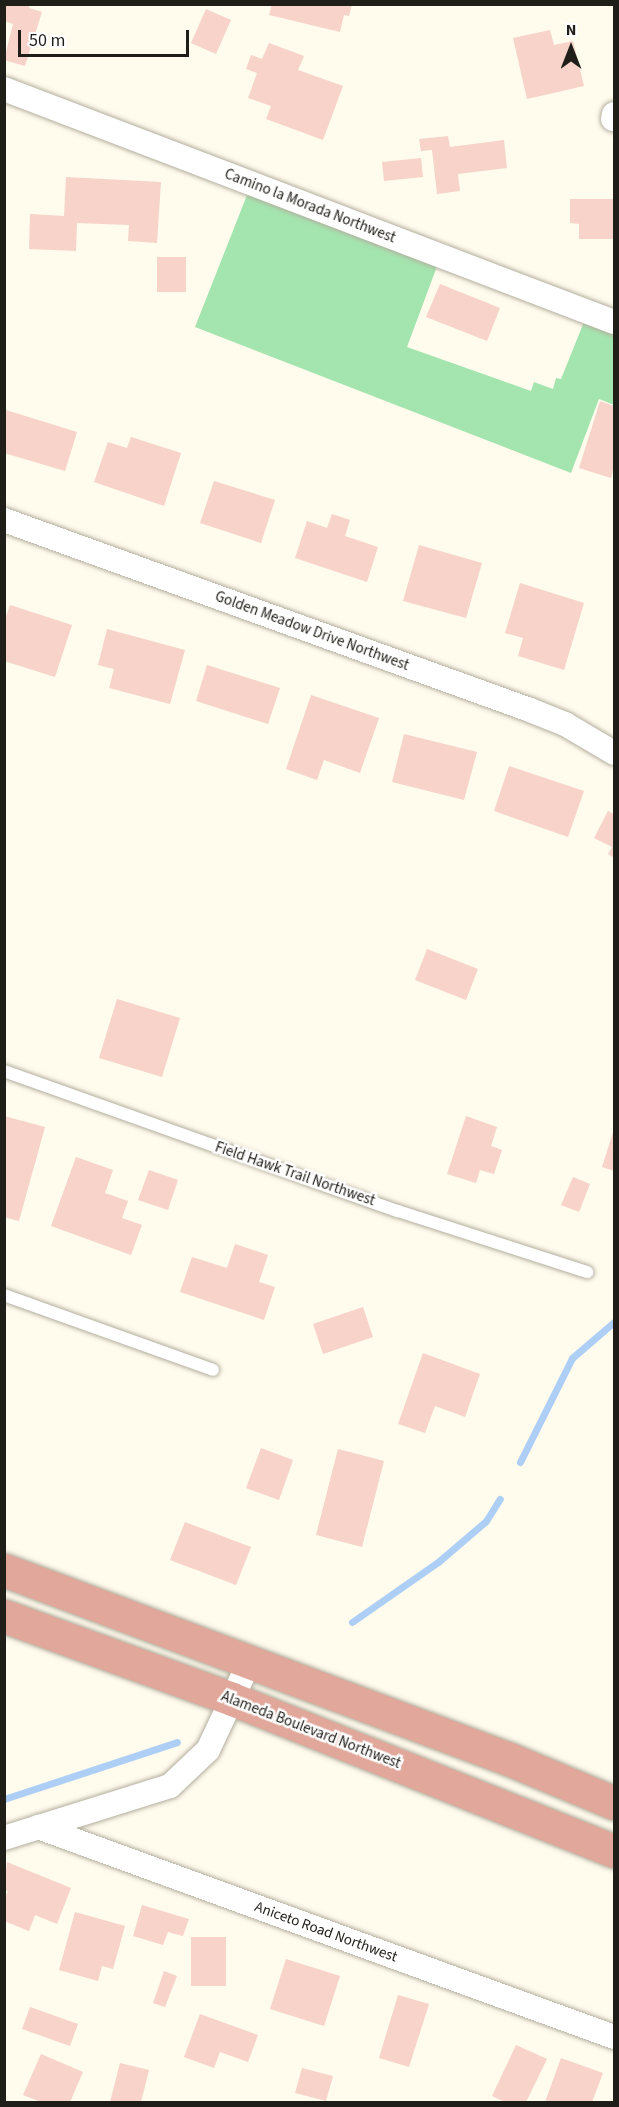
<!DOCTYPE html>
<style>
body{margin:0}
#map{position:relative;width:619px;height:2107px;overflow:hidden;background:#fffbed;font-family:"Source Sans 3",sans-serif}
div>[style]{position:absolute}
.green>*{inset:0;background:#a4e4af}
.stream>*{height:7px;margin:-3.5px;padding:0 3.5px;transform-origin:3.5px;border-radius:3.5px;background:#aecff5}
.building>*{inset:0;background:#f7d3c9}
.roads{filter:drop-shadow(0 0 2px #b3ae9e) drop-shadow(0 0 2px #b3ae9e)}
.lane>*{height:12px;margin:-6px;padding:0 6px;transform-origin:6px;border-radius:6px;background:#fff}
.street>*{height:24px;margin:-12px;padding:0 12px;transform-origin:12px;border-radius:12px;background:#fff}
.primary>*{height:33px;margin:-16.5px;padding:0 16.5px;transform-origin:16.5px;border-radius:16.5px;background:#e0a79a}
span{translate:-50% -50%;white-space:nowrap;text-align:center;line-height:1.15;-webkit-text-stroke:5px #fff;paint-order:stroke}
.street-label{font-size:15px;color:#201e18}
.frame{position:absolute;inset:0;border:6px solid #201e18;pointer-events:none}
.north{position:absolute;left:541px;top:18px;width:60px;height:60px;-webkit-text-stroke:4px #fff;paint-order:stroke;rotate:0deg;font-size:16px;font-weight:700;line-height:24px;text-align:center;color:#201e18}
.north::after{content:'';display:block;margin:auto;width:21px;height:27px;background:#201e18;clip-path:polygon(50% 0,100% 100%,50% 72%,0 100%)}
.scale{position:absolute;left:18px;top:30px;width:171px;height:27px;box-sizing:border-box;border:3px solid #201e18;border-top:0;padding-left:8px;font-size:18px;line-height:21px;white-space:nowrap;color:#201e18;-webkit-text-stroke:4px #fff;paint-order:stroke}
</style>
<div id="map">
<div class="green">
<i style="clip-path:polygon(249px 190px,439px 261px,407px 347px,531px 391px,534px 382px,553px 389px,556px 378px,561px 379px,586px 317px,614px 329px,614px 405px,599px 399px,571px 473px,195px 327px)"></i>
</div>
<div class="stream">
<i style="left:520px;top:1462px;width:116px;rotate:-63.4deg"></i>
<i style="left:572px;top:1358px;width:55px;rotate:-40.6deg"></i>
<i style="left:352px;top:1622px;width:105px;rotate:-34.9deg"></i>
<i style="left:438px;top:1562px;width:63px;rotate:-40.5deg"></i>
<i style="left:486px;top:1521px;width:26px;rotate:-58deg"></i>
<i style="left:4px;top:1799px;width:182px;rotate:-18.2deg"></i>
</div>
<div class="building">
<i style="clip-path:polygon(4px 4px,30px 4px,29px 8px,42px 12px,25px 66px,4px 60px,13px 24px,4px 21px)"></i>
<i style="clip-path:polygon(272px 4px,352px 4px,349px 16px,344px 15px,340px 32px,269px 15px)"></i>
<i style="clip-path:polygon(206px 9px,231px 20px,216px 54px,191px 43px)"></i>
<i style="clip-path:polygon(550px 30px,554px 45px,573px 41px,584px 86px,527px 99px,513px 38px)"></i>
<i style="clip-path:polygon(269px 43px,304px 56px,298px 70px,343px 86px,323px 140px,266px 119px,271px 106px,248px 98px,257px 73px,246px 69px,251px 55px,262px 59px)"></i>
<i style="clip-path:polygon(448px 136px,450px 147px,504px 140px,507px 168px,458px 174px,460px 191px,437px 194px,432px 150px,421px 151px,419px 139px)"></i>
<i style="clip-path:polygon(421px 158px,423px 177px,384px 181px,382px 162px)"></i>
<i style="clip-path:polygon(66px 177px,161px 182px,157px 243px,128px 241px,129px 225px,77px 223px,76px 251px,29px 249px,30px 214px,64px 216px)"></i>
<i style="clip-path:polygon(570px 199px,614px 199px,614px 239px,579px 239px,579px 224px,570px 223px)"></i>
<i style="clip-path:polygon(157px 257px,186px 257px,186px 292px,157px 292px)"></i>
<i style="clip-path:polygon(440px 284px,500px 308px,487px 341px,426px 317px)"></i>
<i style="clip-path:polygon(600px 401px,614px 406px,614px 466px,611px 478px,579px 468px)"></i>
<i style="clip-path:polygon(6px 410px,77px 432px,65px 471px,4px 453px)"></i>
<i style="clip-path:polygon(131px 437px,181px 453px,164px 506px,94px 482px,108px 442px,127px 448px)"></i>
<i style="clip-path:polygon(214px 481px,275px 500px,261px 543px,200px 523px)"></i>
<i style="clip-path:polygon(332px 514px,350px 520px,345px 536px,378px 547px,367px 582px,295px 558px,307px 521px,327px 528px)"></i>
<i style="clip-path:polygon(419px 545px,482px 563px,466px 618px,403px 601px)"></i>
<i style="clip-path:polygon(520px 583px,584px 603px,564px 670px,518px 656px,523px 638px,505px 633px)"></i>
<i style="clip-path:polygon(10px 605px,72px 625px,55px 677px,4px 661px,4px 622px)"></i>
<i style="clip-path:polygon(107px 629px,185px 650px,170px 704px,109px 688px,114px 669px,98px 665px)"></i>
<i style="clip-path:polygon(207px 665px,280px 688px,268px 724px,196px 701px)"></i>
<i style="clip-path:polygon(311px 695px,379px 718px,360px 773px,324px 760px,317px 780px,286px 769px)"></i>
<i style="clip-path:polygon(404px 734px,477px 752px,464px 800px,392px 782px)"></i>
<i style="clip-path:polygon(509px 766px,584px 791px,568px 837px,494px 811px)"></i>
<i style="clip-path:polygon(608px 811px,614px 814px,614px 858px,608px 854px,612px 847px,594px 838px)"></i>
<i style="clip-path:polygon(427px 949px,478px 969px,466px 1000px,415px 980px)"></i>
<i style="clip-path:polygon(117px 999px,180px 1018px,162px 1077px,99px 1058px)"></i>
<i style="clip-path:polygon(4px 1116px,45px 1127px,19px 1221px,4px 1217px)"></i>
<i style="clip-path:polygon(466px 1116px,497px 1127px,491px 1146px,502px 1150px,494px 1174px,480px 1170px,476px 1183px,447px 1174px)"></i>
<i style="clip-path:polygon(614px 1129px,614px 1171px,602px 1167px)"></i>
<i style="clip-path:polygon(76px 1157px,113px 1170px,105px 1193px,128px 1201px,122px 1218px,142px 1225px,131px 1255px,51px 1226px)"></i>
<i style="clip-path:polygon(149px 1170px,178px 1180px,168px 1210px,138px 1200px)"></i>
<i style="clip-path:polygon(573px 1177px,590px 1184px,579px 1212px,561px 1205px)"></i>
<i style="clip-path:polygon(235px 1244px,268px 1255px,259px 1282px,275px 1287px,264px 1320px,180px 1292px,192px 1257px,227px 1268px)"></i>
<i style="clip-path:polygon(363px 1307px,373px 1337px,323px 1354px,313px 1324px)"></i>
<i style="clip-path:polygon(423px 1353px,480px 1374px,465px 1417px,435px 1406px,425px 1433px,398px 1424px)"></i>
<i style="clip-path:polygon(261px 1448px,293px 1460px,279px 1500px,246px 1488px)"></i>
<i style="clip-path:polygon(338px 1449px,384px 1461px,362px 1547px,316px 1535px)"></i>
<i style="clip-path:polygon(185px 1522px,251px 1547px,236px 1585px,170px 1560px)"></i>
<i style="clip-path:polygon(7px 1862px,71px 1888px,57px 1924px,35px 1915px,29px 1931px,4px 1921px,4px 1900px,8px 1891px,4px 1890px)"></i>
<i style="clip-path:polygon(142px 1905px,189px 1919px,183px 1936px,168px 1932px,163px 1945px,133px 1936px)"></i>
<i style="clip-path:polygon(75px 1912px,125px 1926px,113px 1969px,102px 1966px,98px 1981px,59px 1970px)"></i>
<i style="clip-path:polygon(191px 1937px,226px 1937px,226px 1986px,191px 1986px)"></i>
<i style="clip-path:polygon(286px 1959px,340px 1976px,324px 2026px,270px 2009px)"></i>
<i style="clip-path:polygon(164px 1971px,177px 1976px,165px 2007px,153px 2003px)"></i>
<i style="clip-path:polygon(398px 1995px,429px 2004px,409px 2067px,379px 2058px)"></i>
<i style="clip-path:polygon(30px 2007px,78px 2024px,70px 2046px,22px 2029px)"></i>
<i style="clip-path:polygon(200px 2014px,258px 2035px,248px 2062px,220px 2052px,214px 2068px,184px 2057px)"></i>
<i style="clip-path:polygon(516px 2045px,547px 2059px,526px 2102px,505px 2102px,492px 2096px)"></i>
<i style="clip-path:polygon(41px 2054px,83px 2072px,70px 2102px,41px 2102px,23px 2095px)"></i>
<i style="clip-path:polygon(561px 2058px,603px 2073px,592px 2102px,545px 2102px)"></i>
<i style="clip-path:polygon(120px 2063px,149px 2070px,141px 2102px,110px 2102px)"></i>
<i style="clip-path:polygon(302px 2068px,333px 2076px,326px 2101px,295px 2093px)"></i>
</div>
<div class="roads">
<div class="lane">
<i style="left:4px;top:1071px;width:418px;rotate:19.6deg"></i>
<i style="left:398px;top:1211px;width:199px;rotate:17.9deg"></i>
<i style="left:4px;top:1295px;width:222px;rotate:19.7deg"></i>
</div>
<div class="street">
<i style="left:4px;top:89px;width:653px;rotate:20.91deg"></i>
<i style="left:613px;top:119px;width:5px;rotate:-79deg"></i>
<i style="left:4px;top:520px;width:559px;rotate:19.86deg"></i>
<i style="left:530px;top:710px;width:38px;rotate:22deg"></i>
<i style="left:565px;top:724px;width:57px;rotate:30.6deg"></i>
<i style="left:38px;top:1827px;width:613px;rotate:20.03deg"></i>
<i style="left:4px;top:1838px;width:174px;rotate:-17.4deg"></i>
<i style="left:170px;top:1786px;width:52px;rotate:-43.5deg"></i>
<i style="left:208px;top:1750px;width:96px;rotate:-64.8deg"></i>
</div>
<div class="primary">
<i style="left:4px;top:1570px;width:539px;rotate:20.52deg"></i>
<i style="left:509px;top:1759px;width:114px;rotate:22.7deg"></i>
<i style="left:4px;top:1616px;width:243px;rotate:20deg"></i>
<i style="left:232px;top:1699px;width:411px;rotate:21.7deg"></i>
</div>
</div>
<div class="street-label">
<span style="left:310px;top:206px;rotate:21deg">Camino la Morada Northwest</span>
<span style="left:312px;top:631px;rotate:20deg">Golden Meadow Drive Northwest</span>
<span style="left:295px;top:1174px;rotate:19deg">Field Hawk Trail Northwest</span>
<span style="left:311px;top:1730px;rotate:21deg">Alameda Boulevard Northwest</span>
<span style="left:326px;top:1932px;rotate:20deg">Aniceto Road Northwest</span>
</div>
<div class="frame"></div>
<div class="north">N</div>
<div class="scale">50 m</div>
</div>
